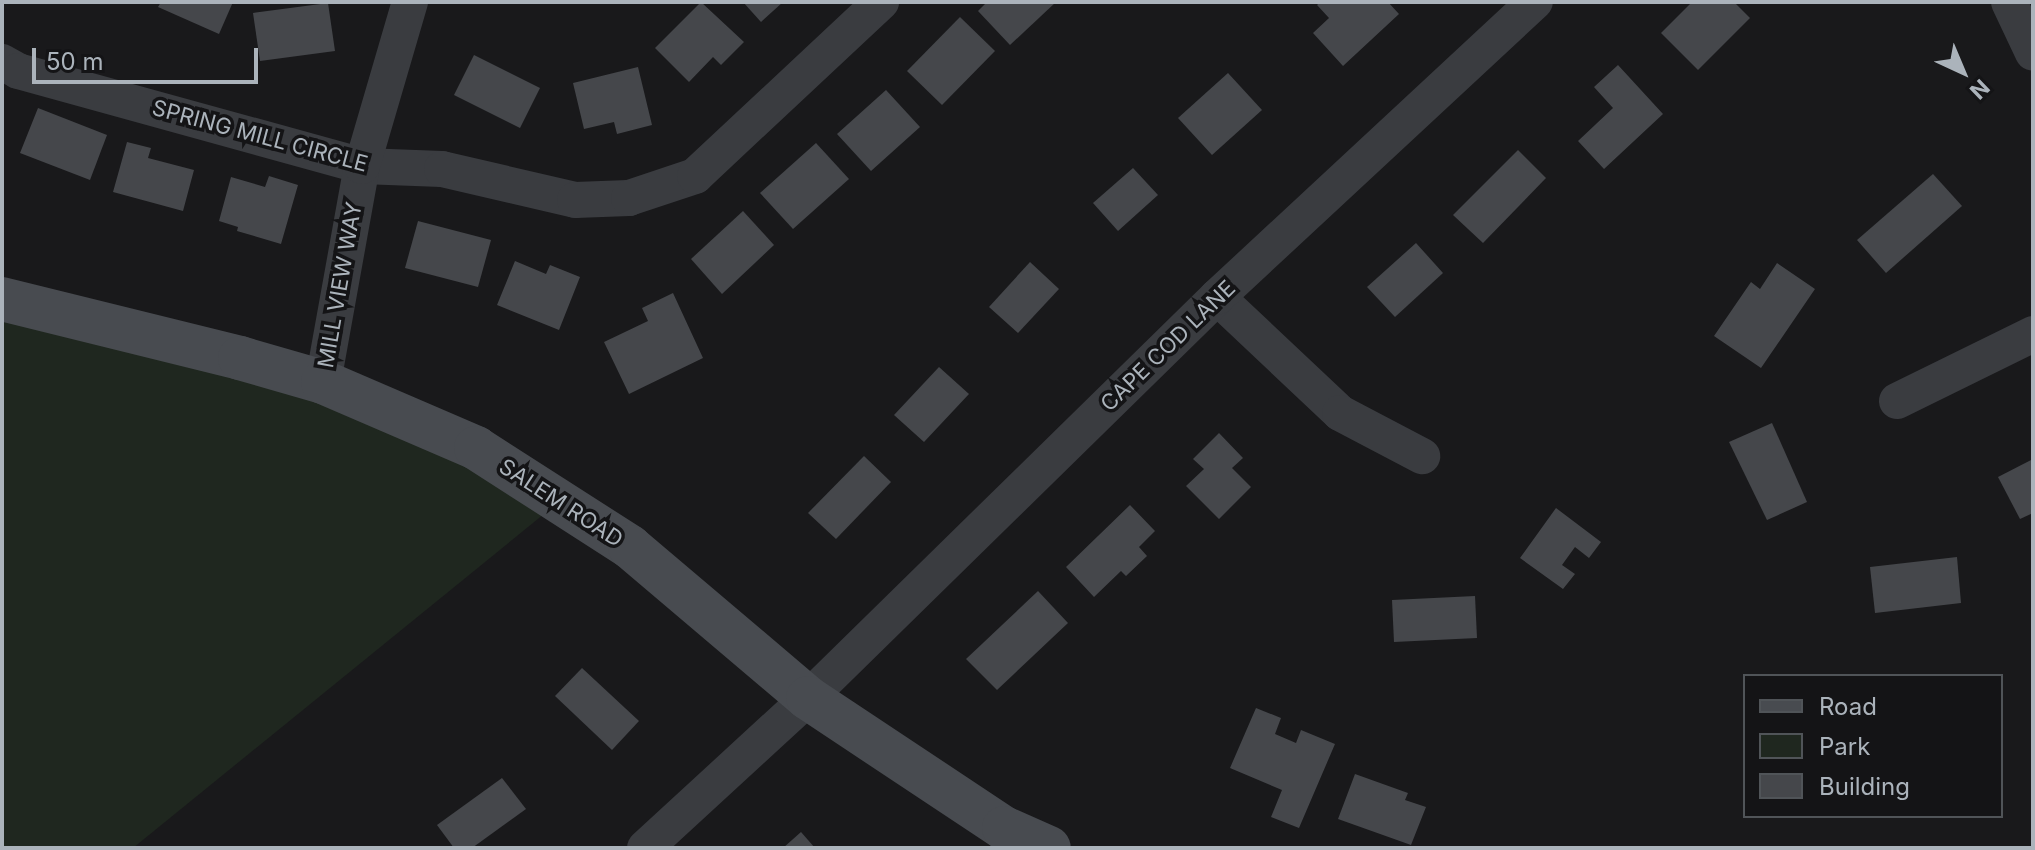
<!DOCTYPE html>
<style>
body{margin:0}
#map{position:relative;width:2035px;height:850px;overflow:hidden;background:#19191b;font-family:Inter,sans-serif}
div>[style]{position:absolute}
.green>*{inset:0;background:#1f271f}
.building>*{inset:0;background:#45474b}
.street>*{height:36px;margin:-18px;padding:0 18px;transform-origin:18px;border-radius:18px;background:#3a3c40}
.secondary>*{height:44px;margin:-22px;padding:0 22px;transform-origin:22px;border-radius:22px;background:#484b50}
span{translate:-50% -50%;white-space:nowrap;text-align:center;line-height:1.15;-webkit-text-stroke:7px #141416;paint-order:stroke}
.street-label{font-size:22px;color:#abb3bb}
.frame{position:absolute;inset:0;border:4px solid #abb3bb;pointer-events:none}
.legend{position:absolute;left:1743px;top:674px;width:260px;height:144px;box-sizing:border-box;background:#141416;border:2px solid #505458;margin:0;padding:10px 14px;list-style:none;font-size:24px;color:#abb3bb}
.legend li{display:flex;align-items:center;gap:16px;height:40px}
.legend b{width:40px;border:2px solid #505458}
.north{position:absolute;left:1923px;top:32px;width:80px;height:80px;-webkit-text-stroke:6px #141416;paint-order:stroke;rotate:136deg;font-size:22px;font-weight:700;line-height:32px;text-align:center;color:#abb3bb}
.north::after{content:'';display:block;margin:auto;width:28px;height:36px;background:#abb3bb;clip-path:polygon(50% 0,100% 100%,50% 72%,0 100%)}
.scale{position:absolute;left:32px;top:48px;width:226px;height:36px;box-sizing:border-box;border:4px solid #abb3bb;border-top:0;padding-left:10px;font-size:24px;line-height:28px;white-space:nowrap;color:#abb3bb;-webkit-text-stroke:6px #141416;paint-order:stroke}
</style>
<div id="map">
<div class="green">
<i style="clip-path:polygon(2px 303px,367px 403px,544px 514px,133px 848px,2px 848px)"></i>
</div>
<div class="building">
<i style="clip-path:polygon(161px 2px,233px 2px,219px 34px,158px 7px)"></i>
<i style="clip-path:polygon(701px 2px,744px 42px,721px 65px,713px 57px,689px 82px,655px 48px)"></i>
<i style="clip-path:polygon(743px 2px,783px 2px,761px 22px)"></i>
<i style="clip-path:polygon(987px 2px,1056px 2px,1010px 45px,978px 11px)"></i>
<i style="clip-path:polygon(1320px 2px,1388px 2px,1399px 14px,1343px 66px,1313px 33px,1329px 18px,1317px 5px)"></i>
<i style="clip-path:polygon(1692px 2px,1734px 2px,1750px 18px,1698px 70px,1661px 33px)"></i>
<i style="clip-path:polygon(328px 3px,335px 51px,260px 61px,253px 13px)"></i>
<i style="clip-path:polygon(960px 17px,995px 51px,942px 105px,907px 71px)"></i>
<i style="clip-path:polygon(474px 55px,540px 88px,520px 128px,454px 95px)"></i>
<i style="clip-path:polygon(1618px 65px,1663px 114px,1604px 169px,1578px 141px,1613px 108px,1594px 87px)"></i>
<i style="clip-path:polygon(638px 67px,652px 125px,617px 134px,614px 122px,584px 129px,573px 83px)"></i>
<i style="clip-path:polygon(1228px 73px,1262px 110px,1212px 155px,1178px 118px)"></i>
<i style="clip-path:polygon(886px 90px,920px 127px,871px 171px,837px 134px)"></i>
<i style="clip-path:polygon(38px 108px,107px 135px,90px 180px,20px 153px)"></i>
<i style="clip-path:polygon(127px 142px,151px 148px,148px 158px,194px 170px,183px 211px,113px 192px)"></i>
<i style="clip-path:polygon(816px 143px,849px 179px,793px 229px,760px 193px)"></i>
<i style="clip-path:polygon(1518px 150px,1546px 178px,1483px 243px,1453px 215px)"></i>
<i style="clip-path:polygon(1133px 168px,1158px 195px,1118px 231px,1093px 203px)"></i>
<i style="clip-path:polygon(1933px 174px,1962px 206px,1886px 273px,1857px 240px)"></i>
<i style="clip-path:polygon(269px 176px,298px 185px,281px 244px,237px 231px,238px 227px,219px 221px,231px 177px,265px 187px)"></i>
<i style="clip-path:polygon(743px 211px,774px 245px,722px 294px,691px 259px)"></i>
<i style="clip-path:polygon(418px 221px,491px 240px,478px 287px,405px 268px)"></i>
<i style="clip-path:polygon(1416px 243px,1443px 273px,1395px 317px,1367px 287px)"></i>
<i style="clip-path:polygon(515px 261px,546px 274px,550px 265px,580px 277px,559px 330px,497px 305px)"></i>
<i style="clip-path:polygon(1030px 262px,1059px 289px,1018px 333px,989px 307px)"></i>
<i style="clip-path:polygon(1777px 263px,1815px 289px,1761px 368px,1714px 336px,1751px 282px,1760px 289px)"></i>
<i style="clip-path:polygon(673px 293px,703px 358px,629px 394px,604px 342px,648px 321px,642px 308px)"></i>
<i style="clip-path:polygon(939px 367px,969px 394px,924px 442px,894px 415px)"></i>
<i style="clip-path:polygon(1772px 423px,1807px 502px,1767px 520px,1729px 442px)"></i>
<i style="clip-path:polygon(1219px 433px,1243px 458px,1232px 468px,1251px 487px,1219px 519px,1186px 486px,1204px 469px,1193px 459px)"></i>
<i style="clip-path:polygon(864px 456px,891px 482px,836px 539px,808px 513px)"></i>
<i style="clip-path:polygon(2033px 459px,2033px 513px,2020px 519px,1998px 477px)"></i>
<i style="clip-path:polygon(1130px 505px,1155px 531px,1139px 547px,1147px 556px,1126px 576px,1121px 571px,1094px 597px,1066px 567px)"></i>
<i style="clip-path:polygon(1556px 508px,1601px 542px,1589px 558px,1575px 547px,1562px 565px,1575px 574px,1563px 589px,1520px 558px)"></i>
<i style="clip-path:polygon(1957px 557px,1961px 603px,1875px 613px,1870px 567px)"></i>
<i style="clip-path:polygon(1038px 591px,1068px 623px,997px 690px,966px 659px)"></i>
<i style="clip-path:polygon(1475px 596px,1477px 638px,1394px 642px,1392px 600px)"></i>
<i style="clip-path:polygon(582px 668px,639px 721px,612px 750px,555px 696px)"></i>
<i style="clip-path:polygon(1256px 708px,1281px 718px,1275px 734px,1296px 743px,1301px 730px,1335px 744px,1299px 828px,1271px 817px,1282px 790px,1230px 768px)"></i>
<i style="clip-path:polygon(1355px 774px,1408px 793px,1405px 800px,1426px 807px,1411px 845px,1338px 819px)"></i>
<i style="clip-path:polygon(502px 778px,526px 809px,472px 848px,454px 848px,437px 825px)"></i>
<i style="clip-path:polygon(801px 832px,815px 848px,783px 848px)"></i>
</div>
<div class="street">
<i style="left:2009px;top:2px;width:56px;rotate:64.8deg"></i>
<i style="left:2px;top:62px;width:18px;rotate:29deg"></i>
<i style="left:18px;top:71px;width:357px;rotate:15.4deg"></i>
<i style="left:362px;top:166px;width:80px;rotate:2.1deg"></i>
<i style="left:442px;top:169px;width:137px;rotate:13.1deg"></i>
<i style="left:575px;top:200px;width:54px;rotate:-2.1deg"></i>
<i style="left:629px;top:198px;width:70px;rotate:-18.4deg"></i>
<i style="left:695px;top:176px;width:255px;rotate:-43.1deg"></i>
<i style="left:1217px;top:297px;width:169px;rotate:43.3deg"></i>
<i style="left:1340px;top:413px;width:93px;rotate:27.7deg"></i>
<i style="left:323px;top:382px;width:219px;rotate:-79.8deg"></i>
<i style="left:362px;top:166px;width:171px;rotate:-73.7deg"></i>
<i style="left:1897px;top:401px;width:152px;rotate:-26.2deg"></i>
<i style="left:645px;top:848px;width:222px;rotate:-42.6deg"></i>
<i style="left:808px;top:698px;width:573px;rotate:-44.43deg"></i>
<i style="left:1217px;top:297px;width:434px;rotate:-42.9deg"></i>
</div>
<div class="secondary">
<i style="left:2px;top:299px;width:245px;rotate:13.9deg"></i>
<i style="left:240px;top:358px;width:86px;rotate:16.1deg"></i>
<i style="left:323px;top:382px;width:167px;rotate:23.3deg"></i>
<i style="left:476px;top:448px;width:183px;rotate:32.7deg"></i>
<i style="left:630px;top:547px;width:233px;rotate:40.3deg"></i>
<i style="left:808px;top:698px;width:235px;rotate:33.6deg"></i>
<i style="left:1004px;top:828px;width:49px;rotate:24deg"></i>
</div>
<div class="street-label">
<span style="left:260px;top:136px;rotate:15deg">SPRING MILL CIRCLE</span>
<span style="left:340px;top:285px;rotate:-80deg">MILL VIEW WAY</span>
<span style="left:1168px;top:346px;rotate:-44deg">CAPE COD LANE</span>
<span style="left:561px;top:503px;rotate:33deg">SALEM ROAD</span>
</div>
<div class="frame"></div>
<ul class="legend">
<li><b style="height:10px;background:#484b50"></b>Road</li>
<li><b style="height:22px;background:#1f271f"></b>Park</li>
<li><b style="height:22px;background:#45474b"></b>Building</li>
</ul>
<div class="north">N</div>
<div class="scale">50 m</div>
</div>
